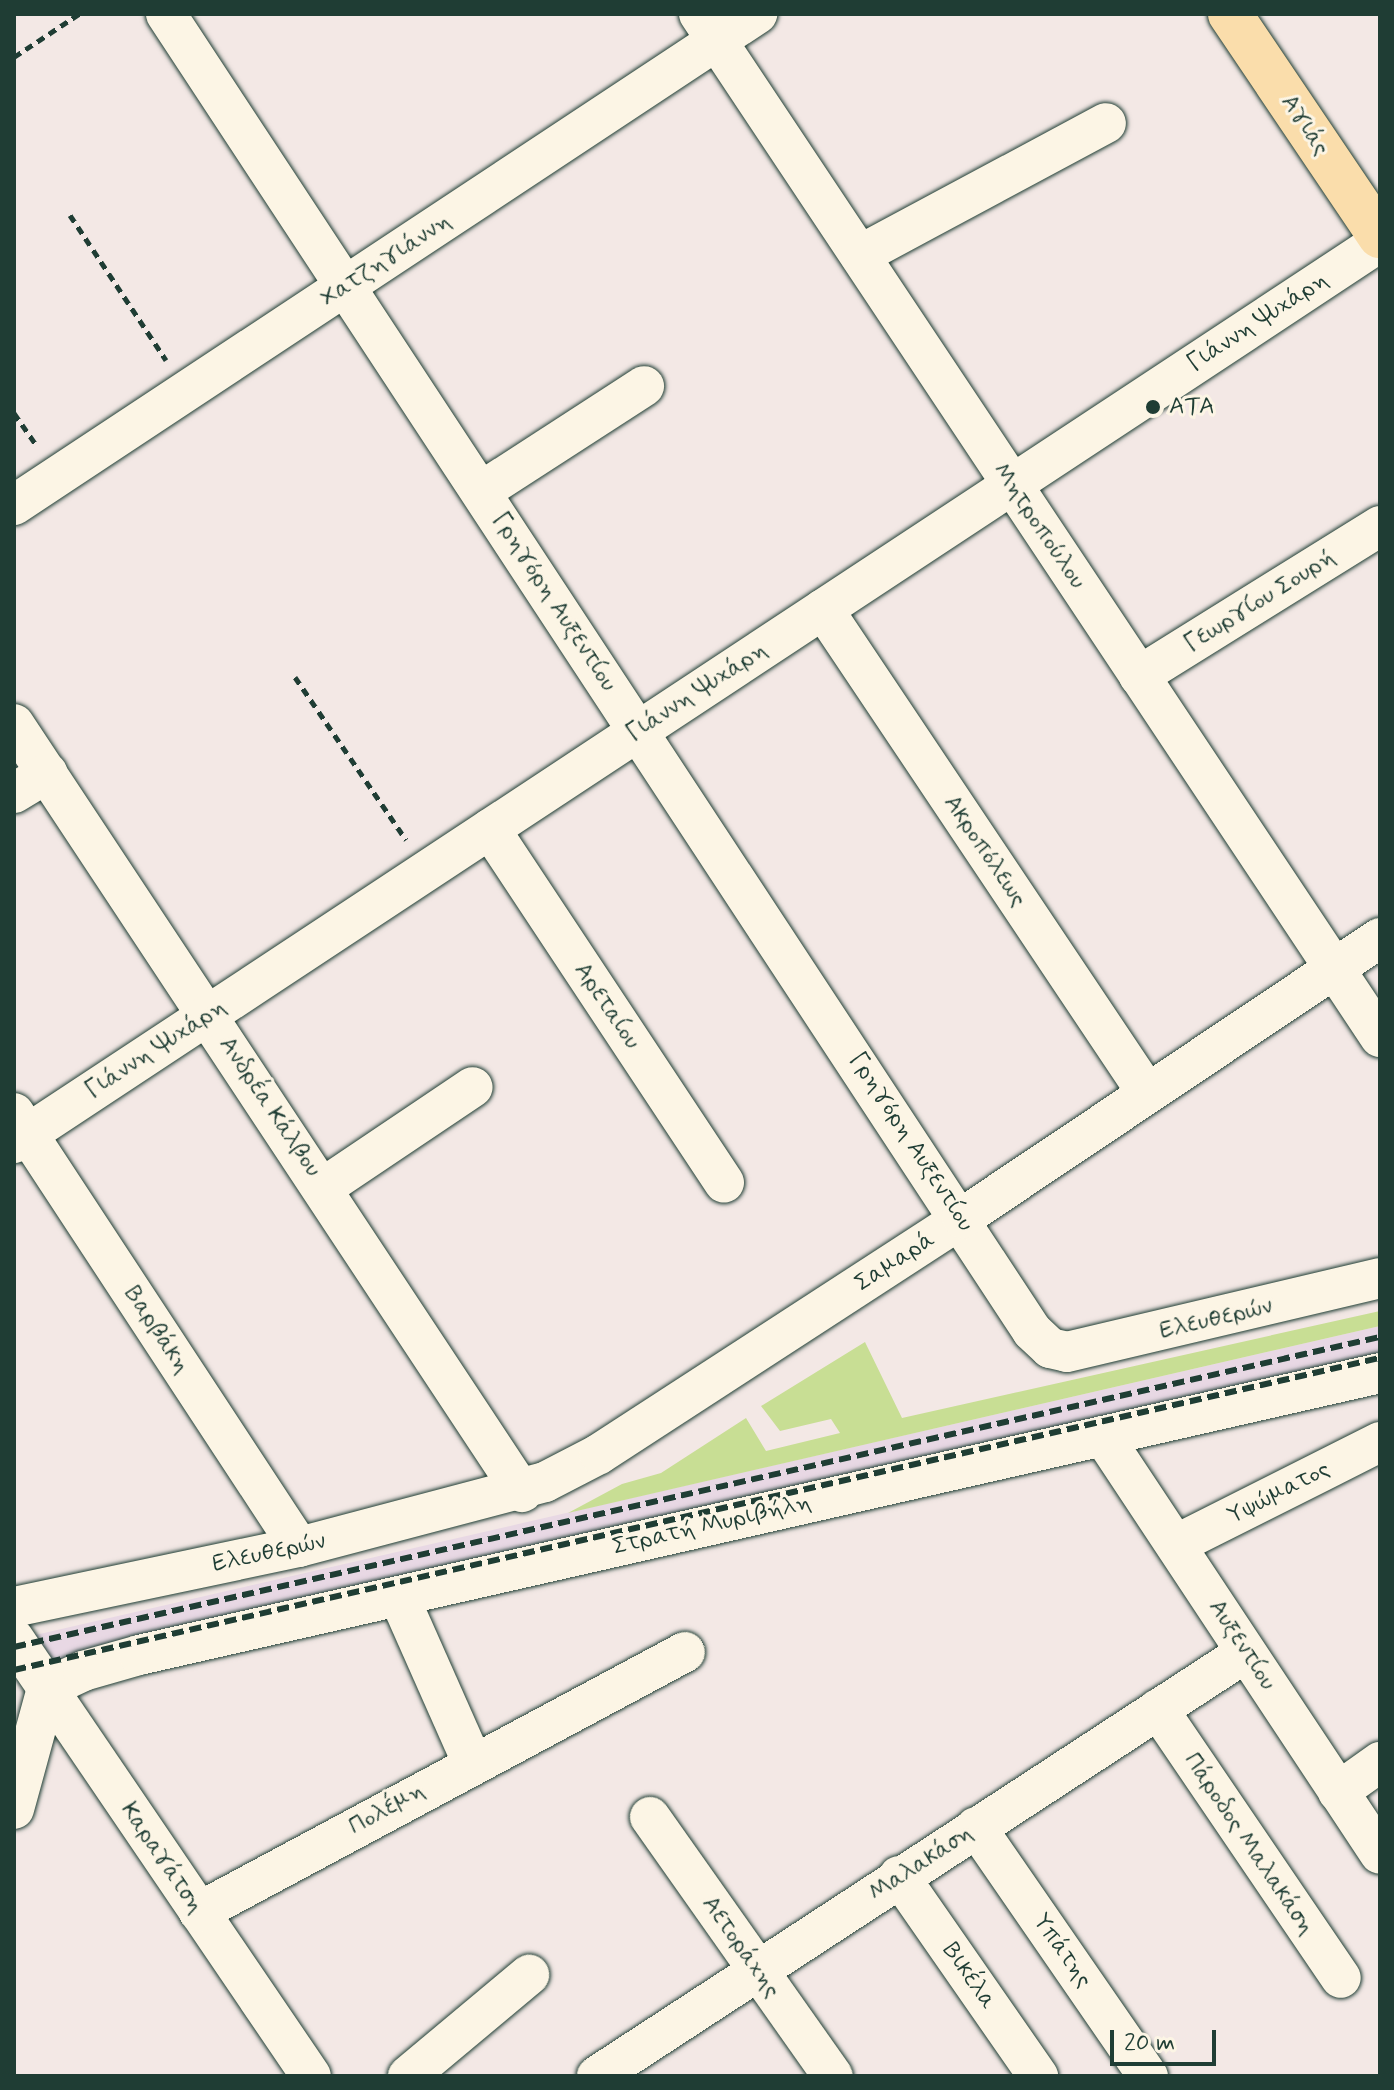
<!DOCTYPE html>
<meta charset="utf-8">
<style>
body{margin:0}
#map{position:relative;width:1394px;height:2090px;overflow:hidden;background:#f3e8e5;font-family:Mynerve,sans-serif}
div>[style]{position:absolute}
.built>*{inset:0;background:#e8d8e4}
.green>*{inset:0;background:#c8de94}
.path>*{height:5px;margin-top:-2.5px;transform-origin:0;background:repeating-linear-gradient(90deg,#1f3d34 0 8px,transparent 0 14px)}
.roads{filter:drop-shadow(0 0 2px #1f3d34) drop-shadow(0 0 2px #1f3d34)}
.minor>*{height:40px;margin:-20px;padding:0 20px;transform-origin:20px;border-radius:20px;background:#fcf5e5}
.major>*{height:44px;margin:-22px;padding:0 22px;transform-origin:22px;border-radius:22px;background:#faddab}
.rail>*{height:6px;margin-top:-3px;transform-origin:0;background:repeating-linear-gradient(90deg,#1f3d34 0 12px,transparent 0 18px)}
.dots>*{width:22px;height:22px;translate:-50% -50%;box-sizing:border-box;border:4px solid #fcf5e5;border-radius:50%}
span{translate:-50% -50%;white-space:nowrap;text-align:center;line-height:1.15;-webkit-text-stroke:6px #fcf5e5;paint-order:stroke}
.street-label{font-size:24px;color:#1f3d34}
.poi-label{font-size:24px;color:#1f3d34}
.left{translate:0 -50%;text-align:left}
.frame{position:absolute;inset:0;border:16px solid #1f3d34;pointer-events:none}
.scale{position:absolute;left:1110px;top:2030px;width:106px;height:36px;box-sizing:border-box;border:4px solid #1f3d34;border-top:0;padding-left:10px;font-size:24px;line-height:28px;white-space:nowrap;color:#1f3d34;-webkit-text-stroke:6px #fcf5e5;paint-order:stroke}
</style>
<div id="map">
<div class="built">
<i style="clip-path:polygon(1380px 1326px,1380px 1384px,58px 1684px,31px 1636px)"></i>
</div>
<div class="green">
<i style="clip-path:polygon(1380px 1311px,1380px 1326px,568px 1513px,622px 1484px,661px 1473px,746px 1418px,766px 1451px,840px 1433px,831px 1419px,780px 1431px,761px 1406px,865px 1342px,902px 1418px)"></i>
</div>
<div class="path">
<i style="left:14px;top:57px;width:78px;rotate:-33.5deg"></i>
<i style="left:70px;top:215px;width:174px;rotate:56.5deg"></i>
<i style="left:14px;top:413px;width:40px;rotate:55.1deg"></i>
<i style="left:295px;top:677px;width:197px;rotate:55.7deg"></i>
</div>
<div class="roads">
<div class="minor">
<i style="left:166px;top:14px;width:1576px;rotate:56.67deg"></i>
<i style="left:1032px;top:1331px;width:25px;rotate:43deg"></i>
<i style="left:1050px;top:1348px;width:17px;rotate:13deg"></i>
<i style="left:1067px;top:1352px;width:322px;rotate:-13.3deg"></i>
<i style="left:699px;top:14px;width:1229px;rotate:56.35deg"></i>
<i style="left:860px;top:255px;width:279px;rotate:-28.2deg"></i>
<i style="left:482px;top:491px;width:193px;rotate:-32.9deg"></i>
<i style="left:14px;top:505px;width:891px;rotate:-33.46deg"></i>
<i style="left:823px;top:609px;width:582px;rotate:56.2deg"></i>
<i style="left:1139px;top:676px;width:284px;rotate:-31.9deg"></i>
<i style="left:14px;top:724px;width:921px;rotate:56.52deg"></i>
<i style="left:14px;top:793px;width:39px;rotate:-31deg"></i>
<i style="left:490px;top:829px;width:424px;rotate:56.5deg"></i>
<i style="left:14px;top:1113px;width:519px;rotate:56.71deg"></i>
<i style="left:14px;top:1143px;width:1636px;rotate:-33.41deg"></i>
<i style="left:324px;top:1187px;width:179px;rotate:-33.9deg"></i>
<i style="left:1103px;top:1436px;width:501px;rotate:56.47deg"></i>
<i style="left:1177px;top:1544px;width:227px;rotate:-26.7deg"></i>
<i style="left:399px;top:1597px;width:180px;rotate:66.1deg"></i>
<i style="left:14px;top:1607px;width:291px;rotate:-11.9deg"></i>
<i style="left:299px;top:1547px;width:254px;rotate:-14.8deg"></i>
<i style="left:545px;top:1482px;width:61px;rotate:-27.4deg"></i>
<i style="left:599px;top:1454px;width:433px;rotate:-33deg"></i>
<i style="left:962px;top:1218px;width:503px;rotate:-33.82deg"></i>
<i style="left:14px;top:1639px;width:528px;rotate:55.8deg"></i>
<i style="left:47px;top:1688px;width:40px;rotate:-25deg"></i>
<i style="left:83px;top:1671px;width:58px;rotate:-15.9deg"></i>
<i style="left:139px;top:1655px;width:1273px;rotate:-12.8deg"></i>
<i style="left:1158px;top:1709px;width:325px;rotate:55.8deg"></i>
<i style="left:1338px;top:1792px;width:52px;rotate:-35.5deg"></i>
<i style="left:14px;top:1809px;width:125px;rotate:-74.7deg"></i>
<i style="left:650px;top:1817px;width:317px;rotate:54.8deg"></i>
<i style="left:976px;top:1827px;width:303px;rotate:55.4deg"></i>
<i style="left:899px;top:1876px;width:244px;rotate:55.2deg"></i>
<i style="left:199px;top:1912px;width:551px;rotate:-28.15deg"></i>
<i style="left:408px;top:2076px;width:158px;rotate:-39.9deg"></i>
<i style="left:597px;top:2076px;width:774px;rotate:-33.14deg"></i>
</div>
<div class="major">
<i style="left:1230px;top:14px;width:268px;rotate:56deg"></i>
</div>
</div>
<div class="rail">
<i style="left:14px;top:1647px;width:1401px;rotate:-12.79deg"></i>
<i style="left:14px;top:1670px;width:1401px;rotate:-12.87deg"></i>
</div>
<div class="dots">
<i style="left:1153px;top:407px;background:#1f3d34"></i>
</div>
<div class="street-label">
<span style="left:1305px;top:125px;rotate:56deg">Αγιάς</span>
<span style="left:386px;top:260px;rotate:-33deg">Χατζηγιάννη</span>
<span style="left:1258px;top:322px;rotate:-33deg">Γιάννη Ψυχάρη</span>
<span style="left:1039px;top:526px;rotate:56deg">Μητροπούλου</span>
<span style="left:1260px;top:601px;rotate:-32deg">Γεωργίου Σουρή</span>
<span style="left:554px;top:602px;rotate:57deg">Γρηγόρη Αυξεντίου</span>
<span style="left:697px;top:692px;rotate:-33deg">Γιάννη Ψυχάρη</span>
<span style="left:985px;top:851px;rotate:56deg">Ακροπόλεως</span>
<span style="left:607px;top:1006px;rotate:56deg">Αρεταίου</span>
<span style="left:156px;top:1049px;rotate:-33deg">Γιάννη Ψυχάρη</span>
<span style="left:270px;top:1107px;rotate:56deg">Ανδρέα Κάλβου</span>
<span style="left:911px;top:1142px;rotate:57deg">Γρηγόρη Αυξεντίου</span>
<span style="left:895px;top:1262px;rotate:-33deg">Σαμαρά</span>
<span style="left:1216px;top:1319px;rotate:-13deg">Ελευθερών</span>
<span style="left:157px;top:1330px;rotate:57deg">Βαρβάκη</span>
<span style="left:1279px;top:1493px;rotate:-27deg">Υψώματος</span>
<span style="left:712px;top:1525px;rotate:-13deg">Στρατή Μυριβήλη</span>
<span style="left:269px;top:1553px;rotate:-12deg">Ελευθερών</span>
<span style="left:1242px;top:1645px;rotate:57deg">Αυξεντίου</span>
<span style="left:387px;top:1809px;rotate:-29deg">Πολέμη</span>
<span style="left:1249px;top:1844px;rotate:56deg">Πάροδος Μαλακάση</span>
<span style="left:162px;top:1858px;rotate:56deg">Καραγάτση</span>
<span style="left:921px;top:1863px;rotate:-33deg">Μαλακάση</span>
<span style="left:741px;top:1947px;rotate:55deg">Αετοράχης</span>
<span style="left:1062px;top:1951px;rotate:55deg">Υπάτης</span>
<span style="left:969px;top:1976px;rotate:55deg">Βικέλα</span>
</div>
<div class="poi-label">
<span class="left" style="left:1169px;top:407px">ΑΤΑ</span>
</div>
<div class="frame"></div>
<div class="scale">20 m</div>
</div>
